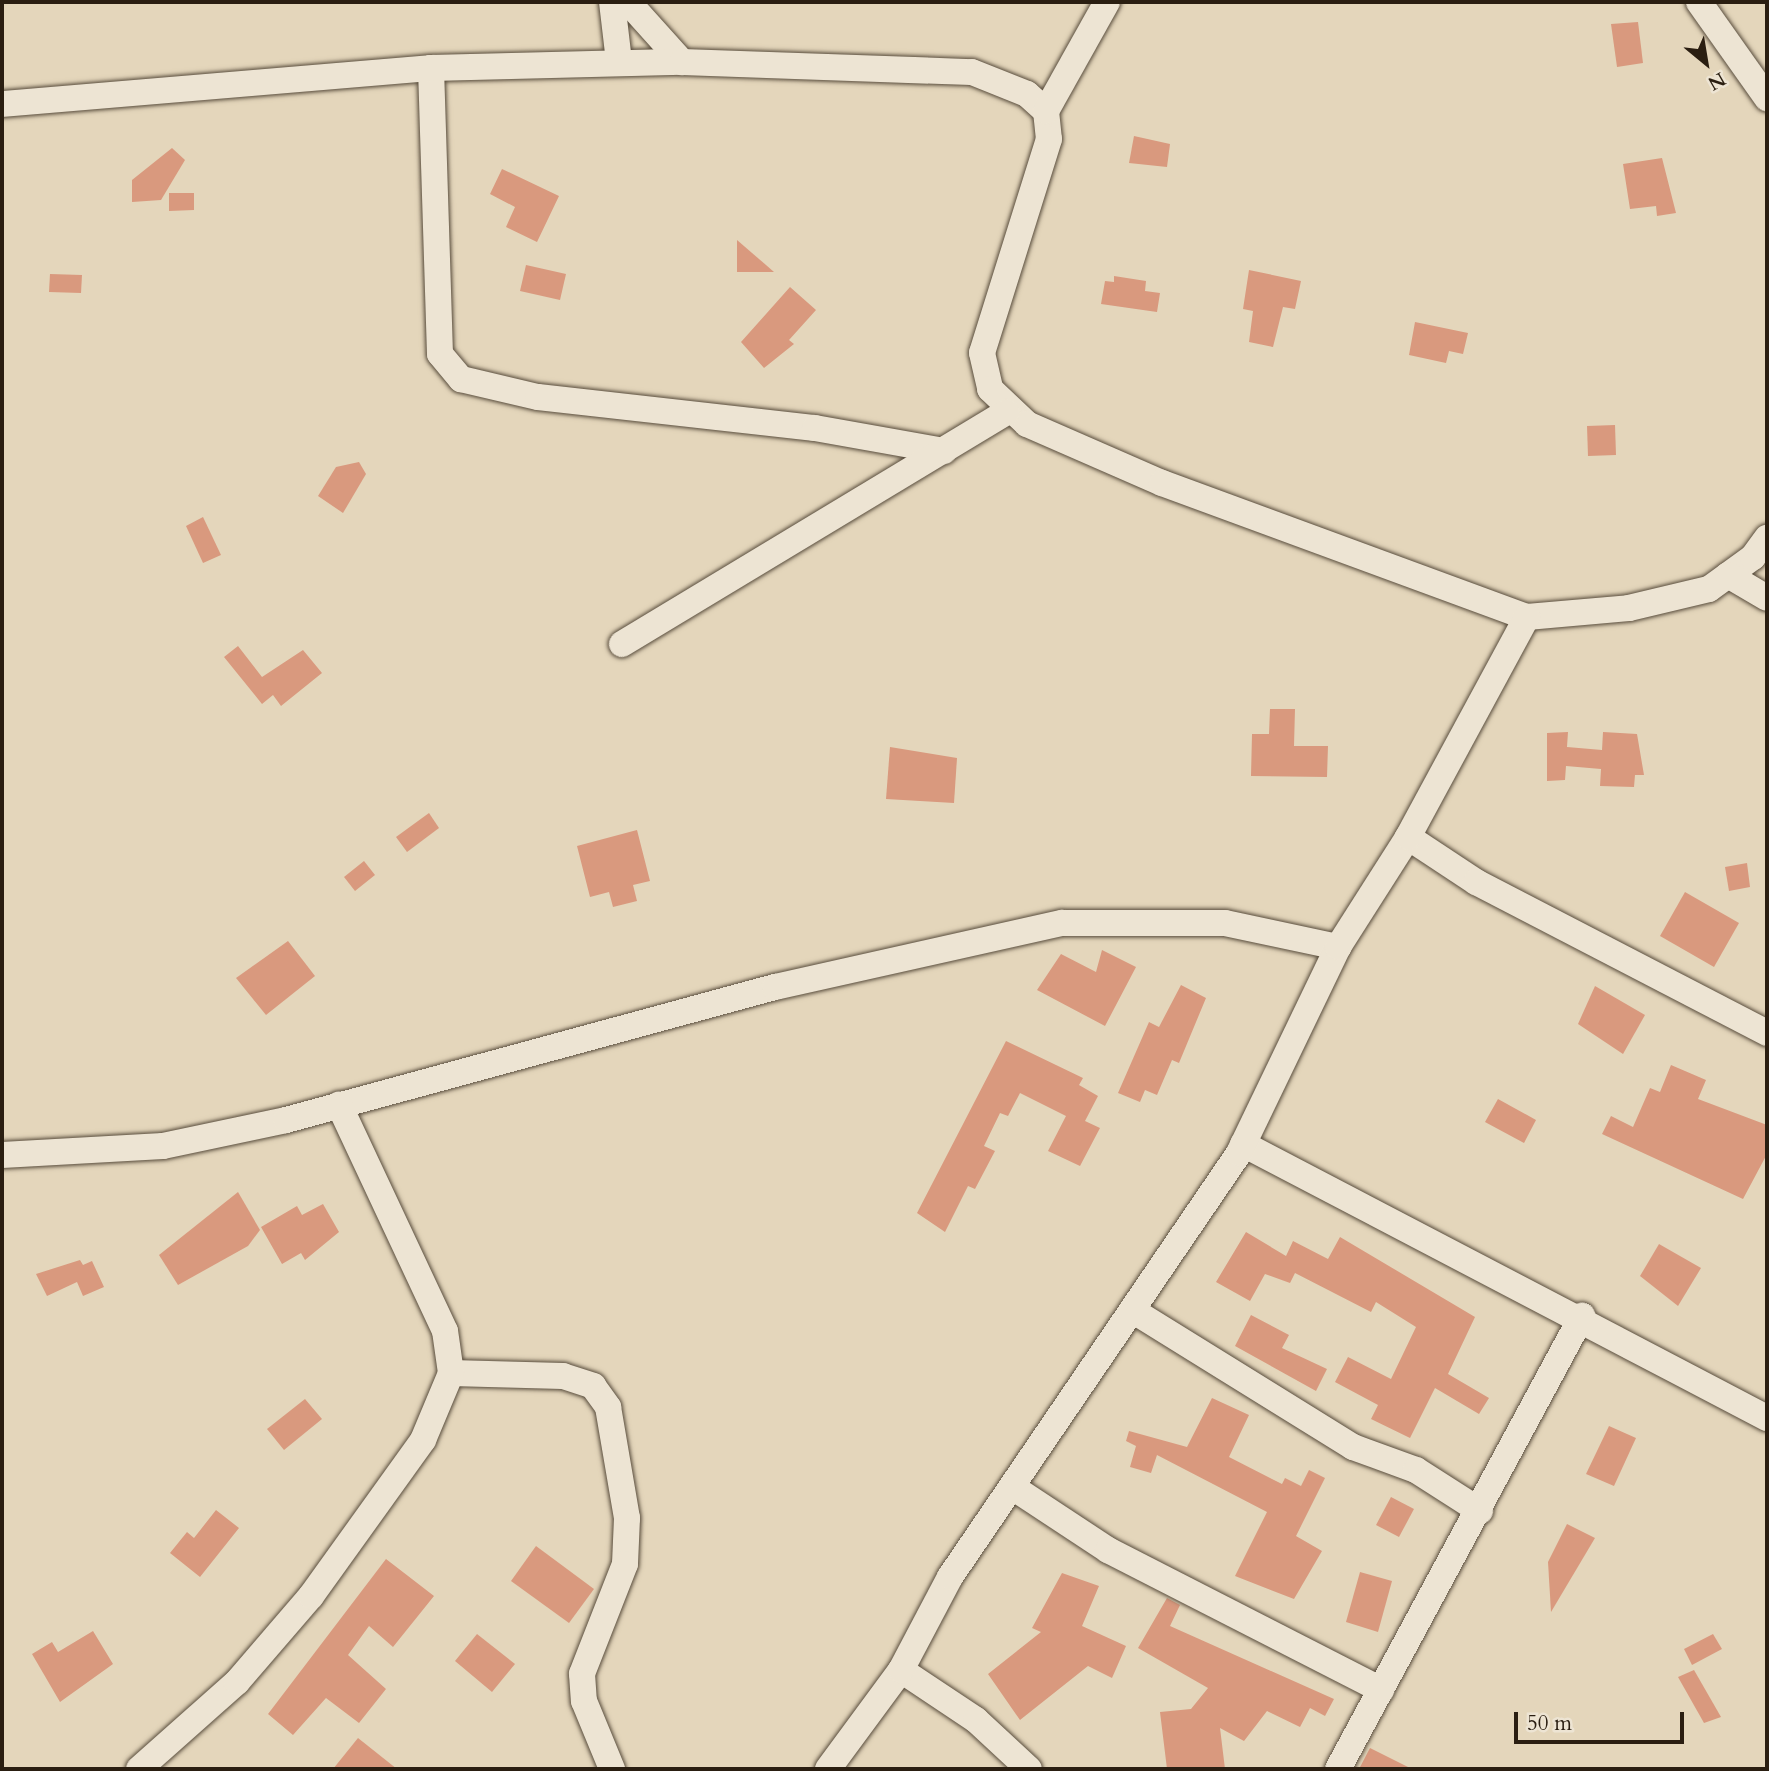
<!DOCTYPE html>
<style>
body{margin:0}
#map{position:relative;width:1769px;height:1771px;overflow:hidden;background:#e4d6bb;font-family:Cardo,serif}
div>[style]{position:absolute}
.building>*{inset:0;background:#d9997e}
.roads{filter:drop-shadow(0 0 2px #584c3c) drop-shadow(0 0 2px #584c3c)}
.minor>*{height:26px;margin:-13px;padding:0 13px;transform-origin:13px;border-radius:13px;background:#ede4d3}
span{translate:-50% -50%;white-space:nowrap;text-align:center;line-height:1.15;-webkit-text-stroke:5px #ede4d3;paint-order:stroke}
.frame{position:absolute;inset:0;border:4px solid #2a1e11;pointer-events:none}
.north{position:absolute;left:1671px;top:28px;width:70px;height:70px;-webkit-text-stroke:5px #ede4d3;paint-order:stroke;rotate:150deg;font-size:19px;font-weight:700;line-height:28px;text-align:center;color:#2a1e11}
.north::after{content:'';display:block;margin:auto;width:24px;height:32px;background:#2a1e11;clip-path:polygon(50% 0,100% 100%,50% 72%,0 100%)}
.scale{position:absolute;left:1514px;top:1712px;width:170px;height:32px;box-sizing:border-box;border:4px solid #2a1e11;border-top:0;padding-left:9px;font-size:21px;line-height:24px;white-space:nowrap;color:#2a1e11;-webkit-text-stroke:5px #ede4d3;paint-order:stroke}
</style>
<div id="map">
<div class="building">
<i style="clip-path:polygon(1638px 22px,1643px 63px,1617px 67px,1611px 24px)"></i>
<i style="clip-path:polygon(1134px 136px,1170px 144px,1167px 167px,1129px 163px)"></i>
<i style="clip-path:polygon(172px 148px,185px 160px,161px 200px,132px 202px,132px 180px)"></i>
<i style="clip-path:polygon(1662px 158px,1676px 213px,1657px 216px,1656px 206px,1630px 209px,1623px 164px)"></i>
<i style="clip-path:polygon(502px 169px,559px 196px,537px 242px,506px 227px,515px 207px,490px 194px)"></i>
<i style="clip-path:polygon(169px 193px,194px 193px,194px 210px,169px 211px)"></i>
<i style="clip-path:polygon(737px 240px,774px 272px,737px 272px)"></i>
<i style="clip-path:polygon(526px 265px,566px 274px,560px 300px,520px 291px)"></i>
<i style="clip-path:polygon(1249px 270px,1301px 281px,1295px 309px,1283px 307px,1273px 347px,1249px 342px,1253px 311px,1243px 309px)"></i>
<i style="clip-path:polygon(50px 274px,82px 275px,81px 293px,49px 292px)"></i>
<i style="clip-path:polygon(1114px 276px,1146px 281px,1145px 291px,1160px 293px,1157px 312px,1101px 304px,1105px 281px,1114px 282px)"></i>
<i style="clip-path:polygon(790px 287px,816px 310px,789px 340px,794px 344px,764px 368px,741px 342px)"></i>
<i style="clip-path:polygon(1415px 322px,1468px 333px,1463px 354px,1449px 351px,1446px 363px,1409px 355px)"></i>
<i style="clip-path:polygon(1615px 425px,1616px 455px,1588px 456px,1587px 426px)"></i>
<i style="clip-path:polygon(359px 462px,366px 474px,343px 513px,318px 496px,336px 467px)"></i>
<i style="clip-path:polygon(203px 517px,221px 555px,203px 563px,186px 526px)"></i>
<i style="clip-path:polygon(238px 646px,262px 677px,303px 650px,322px 673px,281px 706px,273px 695px,262px 704px,224px 657px)"></i>
<i style="clip-path:polygon(1270px 709px,1295px 709px,1294px 746px,1328px 746px,1327px 777px,1251px 776px,1252px 734px,1269px 734px)"></i>
<i style="clip-path:polygon(1568px 732px,1567px 747px,1602px 750px,1603px 732px,1637px 734px,1644px 775px,1635px 775px,1634px 787px,1600px 786px,1601px 769px,1566px 766px,1565px 780px,1547px 781px,1547px 733px)"></i>
<i style="clip-path:polygon(890px 747px,957px 758px,954px 803px,886px 799px)"></i>
<i style="clip-path:polygon(429px 813px,439px 828px,407px 852px,396px 837px)"></i>
<i style="clip-path:polygon(637px 830px,650px 881px,633px 885px,637px 901px,613px 907px,609px 892px,590px 897px,577px 846px)"></i>
<i style="clip-path:polygon(364px 861px,375px 875px,355px 891px,344px 877px)"></i>
<i style="clip-path:polygon(1747px 863px,1750px 887px,1729px 891px,1725px 867px)"></i>
<i style="clip-path:polygon(1685px 892px,1739px 923px,1714px 967px,1660px 936px)"></i>
<i style="clip-path:polygon(288px 941px,315px 976px,266px 1015px,236px 978px)"></i>
<i style="clip-path:polygon(1102px 950px,1136px 967px,1105px 1026px,1037px 990px,1061px 954px,1096px 972px)"></i>
<i style="clip-path:polygon(1181px 985px,1206px 998px,1179px 1063px,1172px 1060px,1157px 1095px,1145px 1090px,1140px 1102px,1118px 1093px,1149px 1022px,1159px 1027px)"></i>
<i style="clip-path:polygon(1595px 986px,1645px 1015px,1623px 1054px,1578px 1024px)"></i>
<i style="clip-path:polygon(1006px 1041px,1083px 1078px,1079px 1085px,1098px 1096px,1085px 1121px,1100px 1128px,1080px 1166px,1048px 1151px,1066px 1116px,1020px 1093px,1008px 1116px,1000px 1113px,984px 1146px,995px 1151px,975px 1189px,968px 1186px,945px 1232px,917px 1213px)"></i>
<i style="clip-path:polygon(1671px 1065px,1706px 1080px,1698px 1099px,1767px 1125px,1767px 1154px,1743px 1199px,1602px 1134px,1611px 1116px,1633px 1127px,1650px 1088px,1660px 1092px)"></i>
<i style="clip-path:polygon(1498px 1099px,1536px 1120px,1524px 1143px,1485px 1122px)"></i>
<i style="clip-path:polygon(238px 1192px,260px 1230px,248px 1246px,178px 1285px,159px 1255px)"></i>
<i style="clip-path:polygon(323px 1204px,339px 1232px,305px 1260px,301px 1253px,282px 1264px,261px 1227px,297px 1206px,302px 1215px)"></i>
<i style="clip-path:polygon(1246px 1232px,1286px 1256px,1293px 1241px,1328px 1259px,1340px 1237px,1475px 1317px,1448px 1374px,1489px 1398px,1479px 1414px,1435px 1388px,1410px 1438px,1371px 1419px,1378px 1405px,1335px 1382px,1348px 1357px,1391px 1379px,1416px 1327px,1376px 1302px,1371px 1312px,1295px 1273px,1290px 1283px,1265px 1274px,1250px 1301px,1216px 1282px)"></i>
<i style="clip-path:polygon(1659px 1244px,1701px 1268px,1678px 1306px,1640px 1276px)"></i>
<i style="clip-path:polygon(80px 1260px,83px 1265px,92px 1261px,104px 1287px,83px 1296px,77px 1282px,47px 1296px,36px 1274px)"></i>
<i style="clip-path:polygon(1251px 1315px,1289px 1335px,1282px 1348px,1327px 1369px,1316px 1391px,1235px 1346px)"></i>
<i style="clip-path:polygon(1212px 1398px,1249px 1415px,1229px 1457px,1282px 1484px,1285px 1478px,1301px 1486px,1309px 1470px,1325px 1478px,1296px 1536px,1322px 1551px,1294px 1599px,1235px 1576px,1267px 1512px,1157px 1455px,1151px 1473px,1130px 1467px,1136px 1446px,1126px 1441px,1129px 1431px,1187px 1447px)"></i>
<i style="clip-path:polygon(305px 1399px,322px 1419px,284px 1450px,267px 1429px)"></i>
<i style="clip-path:polygon(1609px 1426px,1636px 1438px,1614px 1486px,1586px 1474px)"></i>
<i style="clip-path:polygon(1391px 1497px,1414px 1509px,1399px 1537px,1376px 1525px)"></i>
<i style="clip-path:polygon(216px 1510px,239px 1528px,200px 1577px,170px 1553px,187px 1532px,194px 1538px)"></i>
<i style="clip-path:polygon(1567px 1524px,1595px 1538px,1551px 1612px,1548px 1562px)"></i>
<i style="clip-path:polygon(536px 1546px,594px 1589px,569px 1623px,511px 1581px)"></i>
<i style="clip-path:polygon(386px 1559px,434px 1596px,393px 1647px,369px 1626px,348px 1655px,386px 1689px,359px 1723px,326px 1698px,293px 1735px,268px 1714px)"></i>
<i style="clip-path:polygon(1360px 1572px,1392px 1581px,1378px 1632px,1346px 1622px)"></i>
<i style="clip-path:polygon(1062px 1573px,1099px 1586px,1082px 1626px,1126px 1646px,1112px 1678px,1088px 1666px,1020px 1720px,988px 1674px,1041px 1632px,1032px 1628px)"></i>
<i style="clip-path:polygon(1167px 1598px,1180px 1605px,1170px 1626px,1334px 1699px,1325px 1716px,1310px 1708px,1300px 1727px,1267px 1711px,1244px 1741px,1220px 1728px,1225px 1769px,1167px 1769px,1160px 1712px,1191px 1709px,1208px 1688px,1138px 1648px)"></i>
<i style="clip-path:polygon(93px 1631px,113px 1664px,60px 1702px,32px 1654px,52px 1642px,58px 1652px)"></i>
<i style="clip-path:polygon(477px 1634px,515px 1664px,492px 1692px,455px 1661px)"></i>
<i style="clip-path:polygon(1713px 1634px,1722px 1649px,1692px 1665px,1684px 1649px)"></i>
<i style="clip-path:polygon(1694px 1670px,1721px 1717px,1704px 1723px,1678px 1677px)"></i>
<i style="clip-path:polygon(358px 1738px,397px 1769px,333px 1769px)"></i>
<i style="clip-path:polygon(1370px 1748px,1412px 1769px,1359px 1769px)"></i>
</div>
<div class="roads">
<div class="minor">
<i style="left:612px;top:2px;width:60px;rotate:83.3deg"></i>
<i style="left:628px;top:2px;width:81px;rotate:48deg"></i>
<i style="left:1699px;top:2px;width:118px;rotate:54.7deg"></i>
<i style="left:431px;top:68px;width:286px;rotate:88.2deg"></i>
<i style="left:440px;top:354px;width:33px;rotate:50deg"></i>
<i style="left:461px;top:379px;width:79px;rotate:13.2deg"></i>
<i style="left:538px;top:397px;width:279px;rotate:6.4deg"></i>
<i style="left:815px;top:428px;width:131px;rotate:10.1deg"></i>
<i style="left:2px;top:104px;width:431px;rotate:-4.8deg"></i>
<i style="left:431px;top:68px;width:251px;rotate:-1.4deg"></i>
<i style="left:682px;top:62px;width:290px;rotate:2deg"></i>
<i style="left:972px;top:72px;width:59px;rotate:21.8deg"></i>
<i style="left:1027px;top:94px;width:25px;rotate:42deg"></i>
<i style="left:1046px;top:111px;width:28px;rotate:84deg"></i>
<i style="left:1049px;top:139px;width:224px;rotate:107.4deg"></i>
<i style="left:982px;top:353px;width:37px;rotate:77deg"></i>
<i style="left:990px;top:389px;width:51px;rotate:43.4deg"></i>
<i style="left:1027px;top:424px;width:147px;rotate:23.6deg"></i>
<i style="left:1162px;top:483px;width:389px;rotate:20.2deg"></i>
<i style="left:1527px;top:617px;width:102px;rotate:-5deg"></i>
<i style="left:1629px;top:608px;width:82px;rotate:-13.4deg"></i>
<i style="left:1709px;top:589px;width:54px;rotate:-36deg"></i>
<i style="left:1753px;top:557px;width:24px;rotate:-54deg"></i>
<i style="left:1046px;top:111px;width:125px;rotate:-60.8deg"></i>
<i style="left:1728px;top:575px;width:45px;rotate:30.5deg"></i>
<i style="left:622px;top:644px;width:449px;rotate:-31.1deg"></i>
<i style="left:1408px;top:837px;width:82px;rotate:33.5deg"></i>
<i style="left:1476px;top:882px;width:328px;rotate:27.4deg"></i>
<i style="left:1243px;top:1144px;width:591px;rotate:27.61deg"></i>
<i style="left:2px;top:1155px;width:161px;rotate:-3.2deg"></i>
<i style="left:163px;top:1146px;width:126px;rotate:-11.9deg"></i>
<i style="left:286px;top:1120px;width:507px;rotate:-15.22deg"></i>
<i style="left:775px;top:987px;width:294px;rotate:-12.6deg"></i>
<i style="left:1062px;top:923px;width:163px"></i>
<i style="left:1225px;top:923px;width:116px;rotate:12deg"></i>
<i style="left:1132px;top:1310px;width:260px;rotate:31.8deg"></i>
<i style="left:1353px;top:1447px;width:67px;rotate:20.1deg"></i>
<i style="left:1416px;top:1470px;width:76px;rotate:32.6deg"></i>
<i style="left:451px;top:1373px;width:112px;rotate:1.5deg"></i>
<i style="left:563px;top:1376px;width:32px;rotate:18deg"></i>
<i style="left:593px;top:1386px;width:26px;rotate:54deg"></i>
<i style="left:608px;top:1407px;width:113px;rotate:80.3deg"></i>
<i style="left:627px;top:1518px;width:46px;rotate:92.5deg"></i>
<i style="left:625px;top:1564px;width:118px;rotate:111.4deg"></i>
<i style="left:582px;top:1674px;width:27px;rotate:86deg"></i>
<i style="left:584px;top:1701px;width:74px;rotate:67.6deg"></i>
<i style="left:1014px;top:1488px;width:113px;rotate:33.4deg"></i>
<i style="left:1108px;top:1550px;width:307px;rotate:27.1deg"></i>
<i style="left:901px;top:1670px;width:90px;rotate:33.7deg"></i>
<i style="left:976px;top:1720px;width:72px;rotate:42.8deg"></i>
<i style="left:139px;top:1769px;width:131px;rotate:-41.6deg"></i>
<i style="left:237px;top:1682px;width:113px;rotate:-49.3deg"></i>
<i style="left:311px;top:1596px;width:192px;rotate:-54.3deg"></i>
<i style="left:423px;top:1440px;width:73px;rotate:-67.3deg"></i>
<i style="left:451px;top:1373px;width:42px;rotate:-98.1deg"></i>
<i style="left:445px;top:1331px;width:250px;rotate:-115.1deg"></i>
<i style="left:828px;top:1769px;width:123px;rotate:-53.6deg"></i>
<i style="left:901px;top:1670px;width:105px;rotate:-62.2deg"></i>
<i style="left:950px;top:1577px;width:513px;rotate:-55.72deg"></i>
<i style="left:1239px;top:1153px;width:229px;rotate:-64.3deg"></i>
<i style="left:1338px;top:947px;width:130px;rotate:-57.5deg"></i>
<i style="left:1408px;top:837px;width:250px;rotate:-61.6deg"></i>
<i style="left:1338px;top:1769px;width:515px;rotate:-61.69deg"></i>
</div>
</div>
<div class="frame"></div>
<div class="north">N</div>
<div class="scale">50 m</div>
</div>
